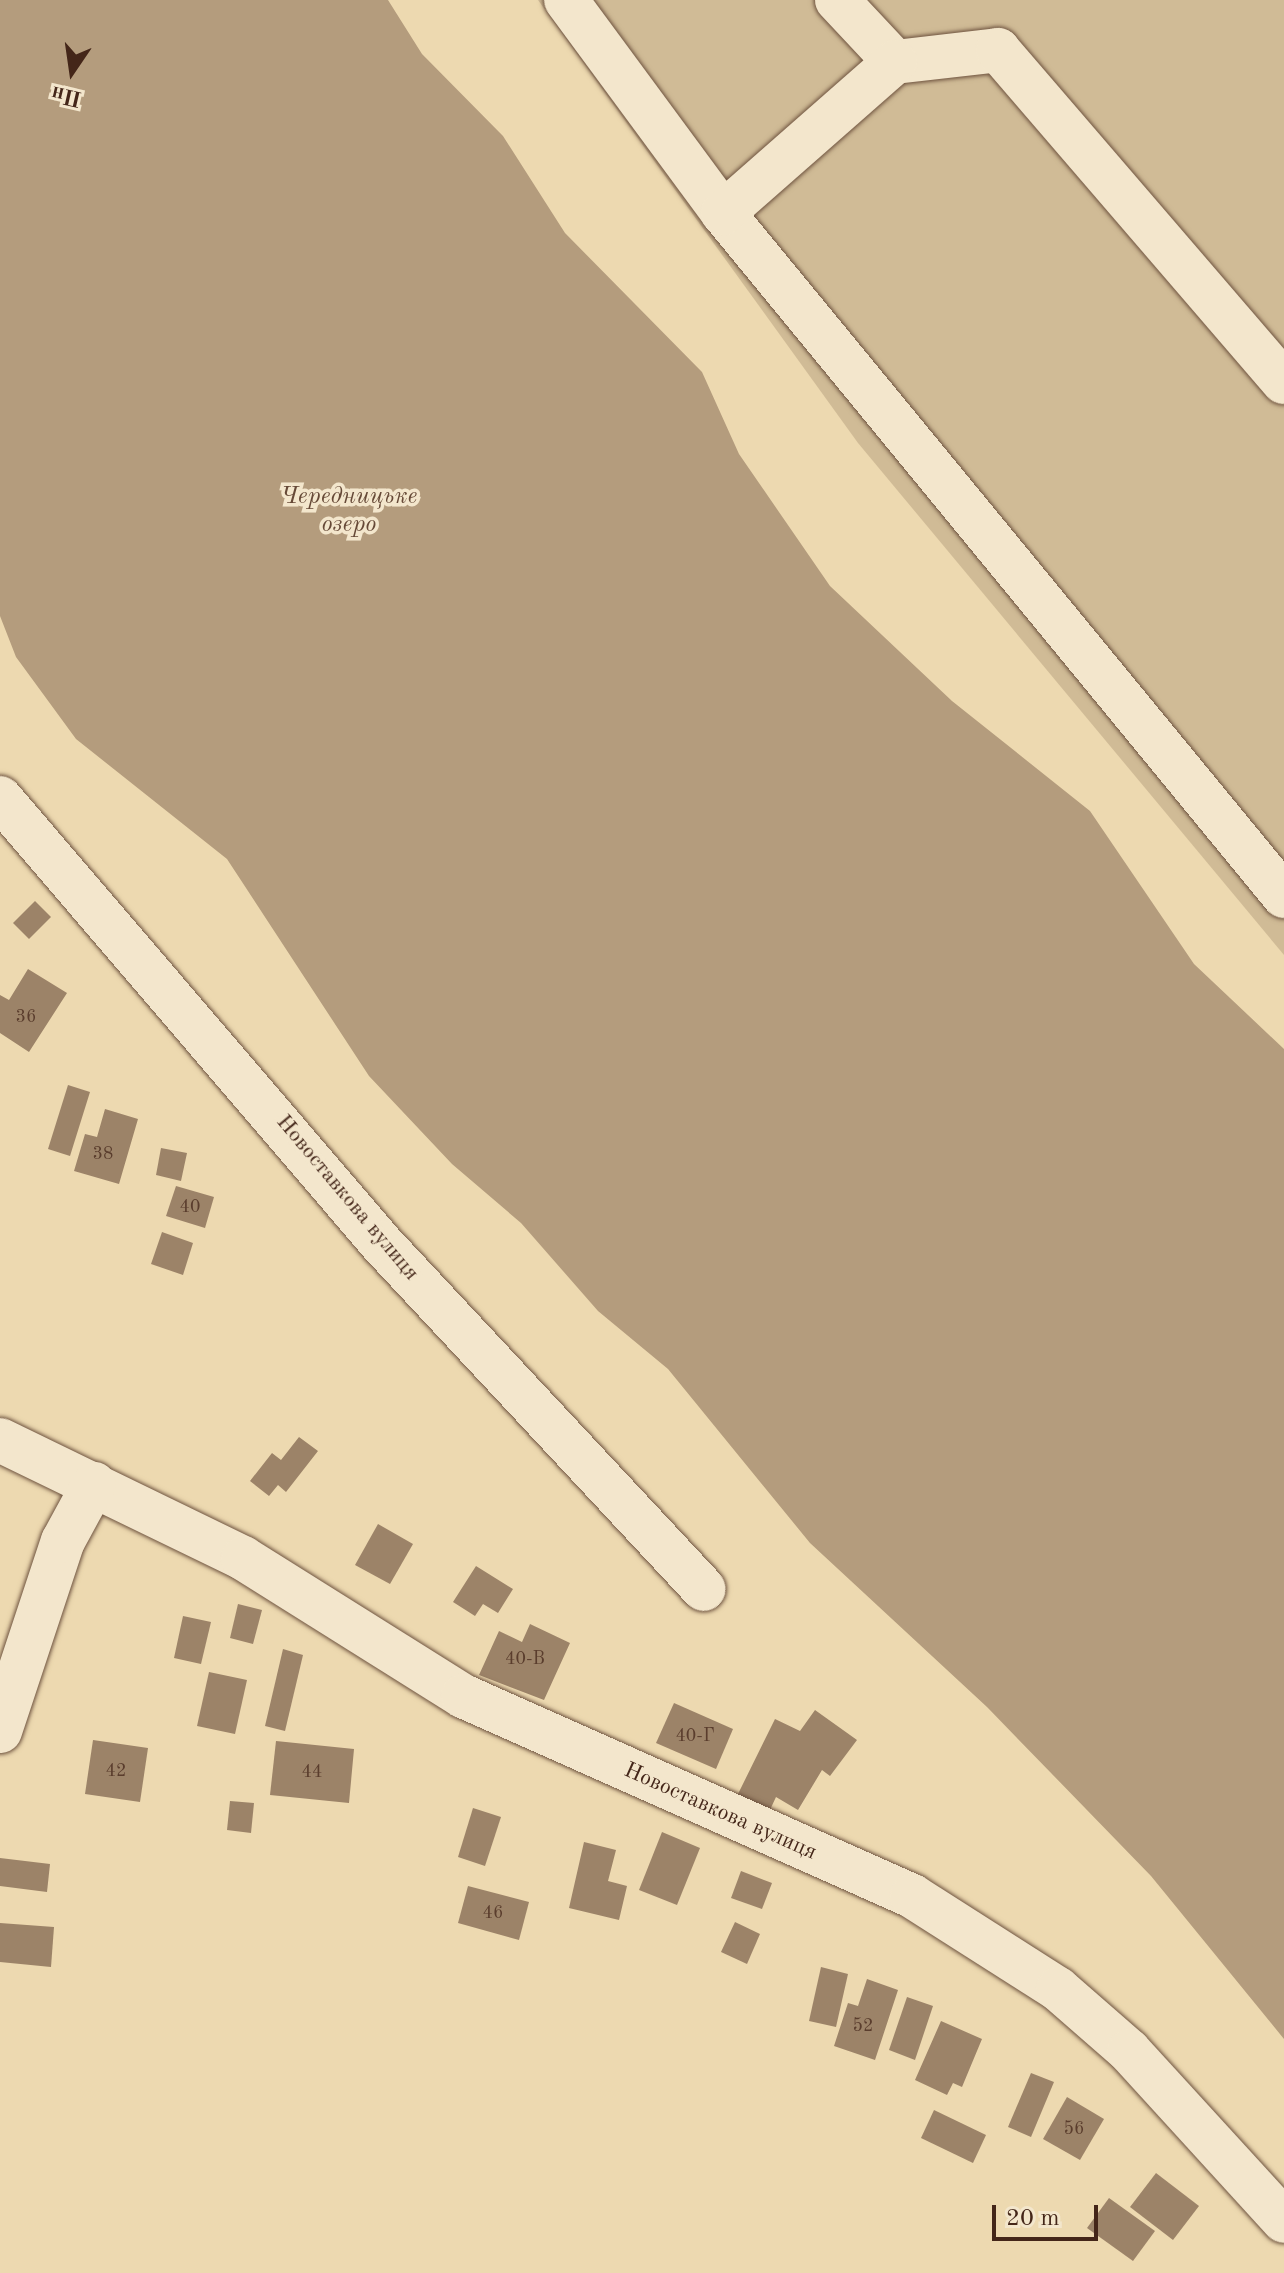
<!DOCTYPE html>
<meta charset="utf-8">
<style>
body{margin:0}
#map{position:relative;width:1284px;height:2273px;overflow:hidden;background:#edd9b0;font-family:"Old Standard TT",serif}
div>[style]{position:absolute}
.green>*{inset:0;background:#d0bb96}
.water>*{inset:0;background:#b49c7d}
.building>*{inset:0;background:#9c8368}
.roads{filter:drop-shadow(0 0 2px #6e533f) drop-shadow(0 0 2px #6e533f)}
.minor>*{height:44px;margin:-22px;padding:0 22px;transform-origin:22px;border-radius:22px;background:#f3e6cc}
span{translate:-50% -50%;white-space:nowrap;text-align:center;line-height:1.15;-webkit-text-stroke:7px #f3e6cc;paint-order:stroke}
.number-label{font-size:18px;color:#5a3d2d}
.number-label span{-webkit-text-stroke-width:0}
.street-label{font-size:22px;color:#442619}
.water-label{font-size:24px;color:#664937;font-style:italic}
.north{position:absolute;left:32px;top:32px;width:80px;height:80px;-webkit-text-stroke:6px #f3e6cc;paint-order:stroke;rotate:193deg;font-size:22px;font-weight:700;line-height:32px;text-align:center;color:#442619}
.north::after{content:'';display:block;margin:auto;width:28px;height:36px;background:#442619;clip-path:polygon(50% 0,100% 100%,50% 72%,0 100%)}
.scale{position:absolute;left:992px;top:2205px;width:106px;height:36px;box-sizing:border-box;border:4px solid #442619;border-top:0;padding-left:10px;font-size:24px;line-height:28px;white-space:nowrap;color:#442619;-webkit-text-stroke:6px #f3e6cc;paint-order:stroke}
</style>
<div id="map">
<div class="green">
<i style="clip-path:polygon(538px 0,1284px 0,1284px 955px,858px 443px)"></i>
</div>
<div class="water">
<i style="clip-path:polygon(0 0,388px 0,422px 54px,503px 136px,565px 233px,702px 372px,739px 454px,830px 586px,952px 701px,1090px 811px,1194px 964px,1284px 1049px,1284px 2039px,1151px 1876px,987px 1707px,810px 1543px,668px 1369px,598px 1311px,521px 1223px,452px 1164px,369px 1076px,227px 859px,76px 739px,16px 657px,0 616px)"></i>
</div>
<div class="building">
<i style="clip-path:polygon(35px 901px,51px 917px,29px 939px,13px 923px)"></i>
<i style="clip-path:polygon(28px 969px,67px 993px,29px 1052px,0 1033px,0 995px,9px 1000px)"></i>
<i style="clip-path:polygon(68px 1085px,90px 1092px,70px 1156px,48px 1149px)"></i>
<i style="clip-path:polygon(105px 1109px,138px 1119px,119px 1184px,74px 1171px,85px 1134px,97px 1137px)"></i>
<i style="clip-path:polygon(161px 1148px,187px 1153px,181px 1181px,156px 1175px)"></i>
<i style="clip-path:polygon(176px 1186px,214px 1197px,205px 1228px,166px 1216px)"></i>
<i style="clip-path:polygon(162px 1232px,193px 1243px,183px 1275px,151px 1264px)"></i>
<i style="clip-path:polygon(299px 1437px,318px 1451px,286px 1492px,278px 1485px,269px 1496px,250px 1481px,272px 1453px,281px 1460px)"></i>
<i style="clip-path:polygon(378px 1524px,413px 1544px,390px 1584px,355px 1565px)"></i>
<i style="clip-path:polygon(476px 1566px,513px 1589px,498px 1613px,483px 1604px,475px 1616px,453px 1602px)"></i>
<i style="clip-path:polygon(238px 1604px,262px 1610px,253px 1644px,230px 1638px)"></i>
<i style="clip-path:polygon(183px 1616px,211px 1622px,201px 1664px,174px 1658px)"></i>
<i style="clip-path:polygon(530px 1624px,570px 1643px,544px 1700px,479px 1675px,499px 1631px,522px 1642px)"></i>
<i style="clip-path:polygon(283px 1649px,303px 1655px,285px 1731px,265px 1726px)"></i>
<i style="clip-path:polygon(209px 1672px,247px 1680px,235px 1734px,197px 1726px)"></i>
<i style="clip-path:polygon(674px 1703px,733px 1729px,716px 1769px,656px 1743px)"></i>
<i style="clip-path:polygon(815px 1710px,857px 1740px,830px 1776px,822px 1770px,798px 1810px,776px 1797px,769px 1812px,737px 1796px,775px 1719px,800px 1731px)"></i>
<i style="clip-path:polygon(93px 1740px,148px 1748px,140px 1802px,85px 1794px)"></i>
<i style="clip-path:polygon(276px 1741px,354px 1749px,349px 1803px,270px 1795px)"></i>
<i style="clip-path:polygon(230px 1801px,254px 1803px,251px 1833px,227px 1830px)"></i>
<i style="clip-path:polygon(473px 1808px,501px 1817px,485px 1866px,458px 1857px)"></i>
<i style="clip-path:polygon(662px 1832px,700px 1848px,677px 1905px,639px 1890px)"></i>
<i style="clip-path:polygon(584px 1842px,616px 1850px,608px 1881px,627px 1886px,619px 1920px,569px 1908px)"></i>
<i style="clip-path:polygon(0 1858px,50px 1864px,47px 1892px,0 1886px)"></i>
<i style="clip-path:polygon(741px 1871px,772px 1883px,762px 1909px,731px 1898px)"></i>
<i style="clip-path:polygon(468px 1886px,529px 1902px,519px 1940px,458px 1923px)"></i>
<i style="clip-path:polygon(735px 1922px,760px 1934px,747px 1964px,721px 1952px)"></i>
<i style="clip-path:polygon(0 1923px,54px 1927px,51px 1967px,0 1962px)"></i>
<i style="clip-path:polygon(821px 1967px,848px 1974px,836px 2027px,809px 2021px)"></i>
<i style="clip-path:polygon(867px 1979px,898px 1990px,875px 2060px,834px 2046px,848px 2003px,858px 2006px)"></i>
<i style="clip-path:polygon(907px 1997px,933px 2006px,915px 2060px,889px 2050px)"></i>
<i style="clip-path:polygon(941px 2021px,982px 2039px,962px 2087px,953px 2083px,947px 2095px,915px 2080px)"></i>
<i style="clip-path:polygon(1031px 2073px,1054px 2082px,1031px 2137px,1008px 2127px)"></i>
<i style="clip-path:polygon(1067px 2097px,1104px 2119px,1080px 2160px,1043px 2139px)"></i>
<i style="clip-path:polygon(934px 2110px,986px 2135px,973px 2163px,921px 2138px)"></i>
<i style="clip-path:polygon(1156px 2173px,1199px 2206px,1173px 2240px,1130px 2207px)"></i>
<i style="clip-path:polygon(1109px 2198px,1155px 2231px,1133px 2261px,1087px 2228px)"></i>
</div>
<div class="roads">
<div class="minor">
<i style="left:566px;top:0;width:265px;rotate:53.6deg"></i>
<i style="left:723px;top:213px;width:884px;rotate:50.6deg"></i>
<i style="left:837px;top:0;width:85px;rotate:46.9deg"></i>
<i style="left:895px;top:62px;width:104px;rotate:-6.6deg"></i>
<i style="left:998px;top:50px;width:438px;rotate:49.3deg"></i>
<i style="left:723px;top:213px;width:229px;rotate:-41.3deg"></i>
<i style="left:0;top:798px;width:586px;rotate:49.43deg"></i>
<i style="left:381px;top:1243px;width:473px;rotate:47deg"></i>
<i style="left:0;top:1440px;width:270px;rotate:25.9deg"></i>
<i style="left:243px;top:1558px;width:260px;rotate:32.1deg"></i>
<i style="left:463px;top:1696px;width:492px;rotate:24deg"></i>
<i style="left:912px;top:1896px;width:173px;rotate:32.5deg"></i>
<i style="left:1058px;top:1989px;width:94px;rotate:41.1deg"></i>
<i style="left:1129px;top:2051px;width:230px;rotate:47.6deg"></i>
<i style="left:0;top:1731px;width:200px;rotate:-71.7deg"></i>
<i style="left:63px;top:1541px;width:65px;rotate:-61.5deg"></i>
</div>
</div>
<div class="number-label">
<span style="left:26px;top:1017px">36</span>
<span style="left:103px;top:1154px">38</span>
<span style="left:190px;top:1207px">40</span>
<span style="left:525px;top:1659px">40-В</span>
<span style="left:695px;top:1736px">40-Г</span>
<span style="left:116px;top:1771px">42</span>
<span style="left:312px;top:1772px">44</span>
<span style="left:493px;top:1913px">46</span>
<span style="left:863px;top:2026px">52</span>
<span style="left:1074px;top:2129px">56</span>
</div>
<div class="street-label">
<span style="left:347px;top:1198px;rotate:50deg">Новоставкова вулиця</span>
<span style="left:720px;top:1812px;rotate:24deg">Новоставкова вулиця</span>
</div>
<div class="water-label">
<span style="left:349px;top:512px">Чередницьке<br>озеро</span>
</div>
<div class="north">Пн</div>
<div class="scale">20 m</div>
</div>
